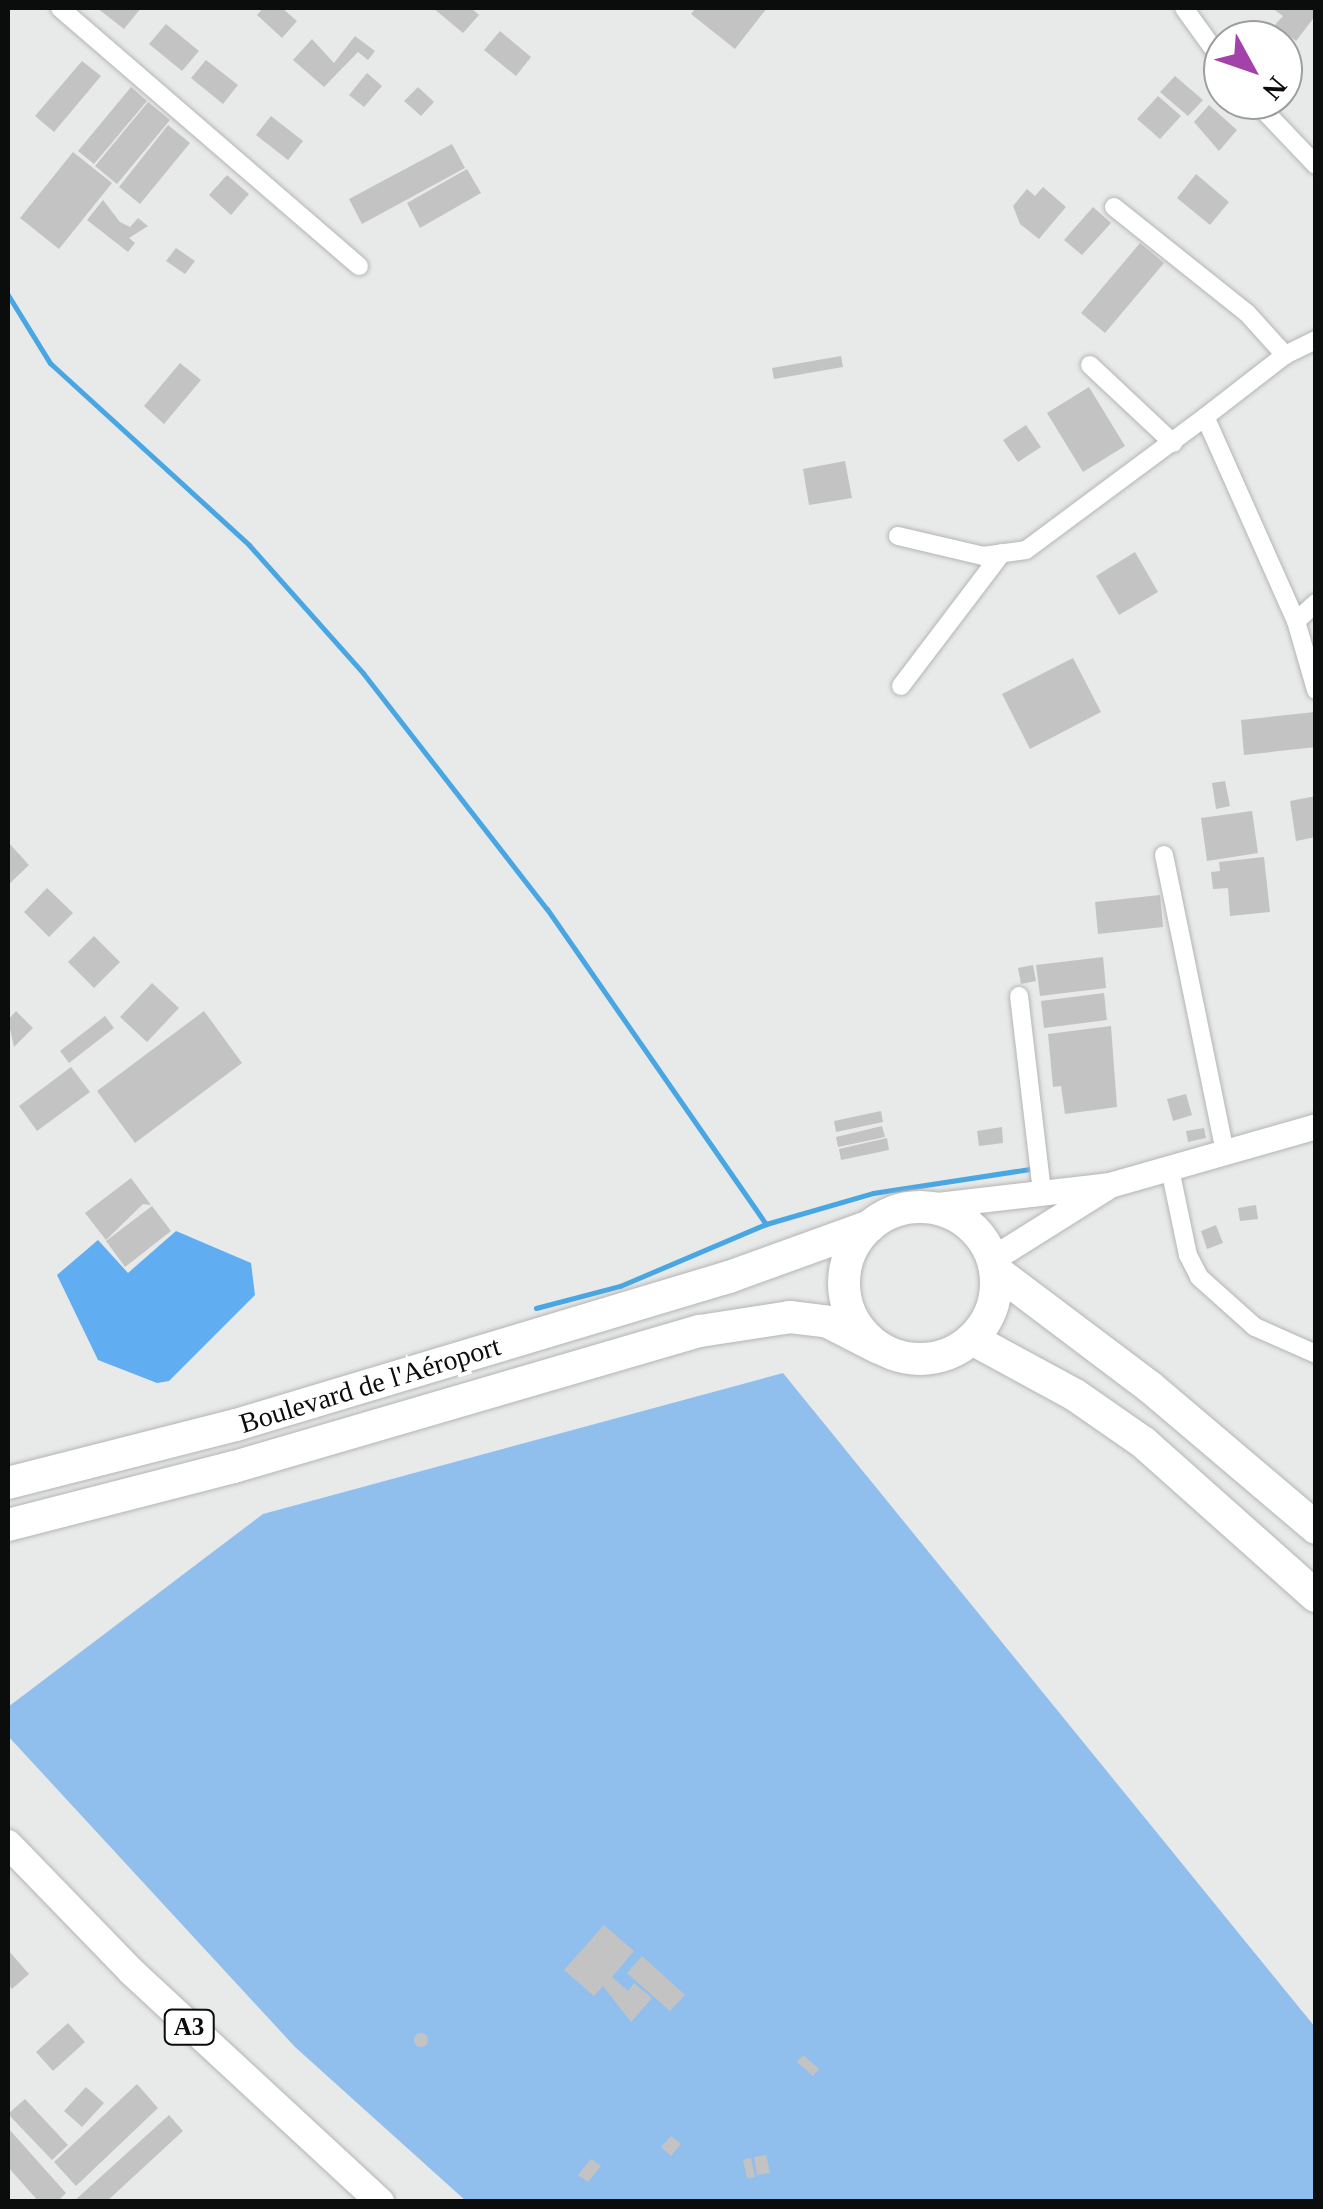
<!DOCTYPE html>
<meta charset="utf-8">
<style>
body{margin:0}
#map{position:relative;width:1323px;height:2209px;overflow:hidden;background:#e8e9e9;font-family:Georgia,serif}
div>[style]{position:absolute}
.green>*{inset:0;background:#90bfed}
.forest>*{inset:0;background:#61adf2}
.stream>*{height:5px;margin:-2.5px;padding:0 2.5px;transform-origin:2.5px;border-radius:2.5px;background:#48a6e3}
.building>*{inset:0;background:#c4c3c4}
.round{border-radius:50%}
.roads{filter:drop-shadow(0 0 2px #b4b5b5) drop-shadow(0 0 2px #b4b5b5)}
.street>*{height:18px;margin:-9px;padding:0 9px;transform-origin:9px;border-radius:9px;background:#fff}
.secondary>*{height:25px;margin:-12.5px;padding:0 12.5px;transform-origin:12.5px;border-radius:12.5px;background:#fff}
.primary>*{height:28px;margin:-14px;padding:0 14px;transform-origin:14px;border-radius:14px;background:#fff}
.highway>*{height:32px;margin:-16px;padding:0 16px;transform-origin:16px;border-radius:16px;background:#fff}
.highway>.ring{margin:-16px;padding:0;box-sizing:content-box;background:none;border:32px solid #fff;border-radius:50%}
span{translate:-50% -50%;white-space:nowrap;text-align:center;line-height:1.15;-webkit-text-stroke:8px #fff;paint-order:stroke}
.shield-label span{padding:2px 8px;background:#fff;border:2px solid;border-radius:8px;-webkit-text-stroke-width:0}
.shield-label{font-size:25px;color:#0b0c0c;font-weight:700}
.street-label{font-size:28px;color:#0b0c0c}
.frame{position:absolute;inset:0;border:10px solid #0b0c0c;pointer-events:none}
.north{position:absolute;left:1203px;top:20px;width:100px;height:100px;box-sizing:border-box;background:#fff;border:2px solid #9d9e9e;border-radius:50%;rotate:130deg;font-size:28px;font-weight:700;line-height:40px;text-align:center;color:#0b0c0c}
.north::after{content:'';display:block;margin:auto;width:35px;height:45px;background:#a342a9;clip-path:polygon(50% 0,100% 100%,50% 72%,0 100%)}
</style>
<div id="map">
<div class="green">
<i style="clip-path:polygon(783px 1373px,1315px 2027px,1315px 2201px,466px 2201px,295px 2047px,8px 1736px,8px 1707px,263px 1514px)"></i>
</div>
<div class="forest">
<i style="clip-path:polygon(176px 1231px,251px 1263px,255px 1295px,169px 1381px,157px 1383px,98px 1360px,57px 1275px,98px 1240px,128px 1273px)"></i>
</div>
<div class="stream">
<i style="left:8px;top:295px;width:80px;rotate:58.3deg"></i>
<i style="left:50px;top:363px;width:270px;rotate:42.4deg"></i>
<i style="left:249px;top:545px;width:171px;rotate:48.3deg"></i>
<i style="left:363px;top:673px;width:299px;rotate:52.1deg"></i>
<i style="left:547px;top:909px;width:384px;rotate:55.2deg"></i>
<i style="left:536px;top:1308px;width:87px;rotate:-14.7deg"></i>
<i style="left:620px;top:1286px;width:159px;rotate:-23deg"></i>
<i style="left:766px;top:1224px;width:111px;rotate:-16.2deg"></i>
<i style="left:873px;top:1193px;width:165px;rotate:-8.7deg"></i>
</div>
<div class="building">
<i style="clip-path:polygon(97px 8px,141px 8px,124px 29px)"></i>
<i style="clip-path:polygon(263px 8px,282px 8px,297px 21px,282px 38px,257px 15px)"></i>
<i style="clip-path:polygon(433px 8px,471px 8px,479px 15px,463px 33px)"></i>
<i style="clip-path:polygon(696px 8px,767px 8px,735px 49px,691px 14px)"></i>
<i style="clip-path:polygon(1272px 8px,1316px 8px,1316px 15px,1296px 41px,1275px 25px,1283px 16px)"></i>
<i style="clip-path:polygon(166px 24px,199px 51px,182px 71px,149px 44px)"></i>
<i style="clip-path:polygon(500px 31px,531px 57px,516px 76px,484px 50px)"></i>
<i style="clip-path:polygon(355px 36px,375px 51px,368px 60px,358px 52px,324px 87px,293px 60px,312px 39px,334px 63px)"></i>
<i style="clip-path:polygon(206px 60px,238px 85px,223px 104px,191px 78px)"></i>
<i style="clip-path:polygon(82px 61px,101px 76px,54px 132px,35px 116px)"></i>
<i style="clip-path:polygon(367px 73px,382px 86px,364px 107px,349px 95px)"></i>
<i style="clip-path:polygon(1175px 76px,1203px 100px,1188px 116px,1160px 92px)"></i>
<i style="clip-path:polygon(131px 87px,147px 101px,94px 164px,78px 151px)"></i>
<i style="clip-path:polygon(418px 87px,434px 102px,421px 116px,404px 101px)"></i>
<i style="clip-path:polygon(1158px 96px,1181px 116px,1160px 139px,1137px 119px)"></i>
<i style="clip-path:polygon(148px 102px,170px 120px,117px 184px,95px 166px)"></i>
<i style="clip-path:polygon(1209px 105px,1237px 130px,1219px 151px,1194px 122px)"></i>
<i style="clip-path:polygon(271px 116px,303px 141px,288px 160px,256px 135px)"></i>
<i style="clip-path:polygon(168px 125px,190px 143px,140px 204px,119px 187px)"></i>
<i style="clip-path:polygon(452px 144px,465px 168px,362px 224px,349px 199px)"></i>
<i style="clip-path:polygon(73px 152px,112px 183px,59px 249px,20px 218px)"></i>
<i style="clip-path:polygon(467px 169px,481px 193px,420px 228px,407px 203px)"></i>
<i style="clip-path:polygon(1196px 174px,1229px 202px,1210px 225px,1177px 198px)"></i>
<i style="clip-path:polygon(227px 175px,249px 194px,231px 215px,209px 195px)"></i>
<i style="clip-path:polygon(1043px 187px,1066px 207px,1039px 239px,1020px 224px,1013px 206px,1027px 189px,1035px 196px)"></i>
<i style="clip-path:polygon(103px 200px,120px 222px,130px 227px,138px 218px,148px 226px,129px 238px,135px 243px,128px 252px,87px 220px)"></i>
<i style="clip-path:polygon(1093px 207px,1111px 223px,1082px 255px,1064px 240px)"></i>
<i style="clip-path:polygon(1140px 243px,1164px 263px,1105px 333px,1081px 313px)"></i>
<i style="clip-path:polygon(176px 248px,195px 261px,185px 274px,166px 261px)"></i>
<i style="clip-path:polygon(841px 356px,843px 367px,774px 379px,772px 368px)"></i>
<i style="clip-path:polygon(180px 363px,201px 380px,164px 424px,144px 406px)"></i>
<i style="clip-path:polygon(1089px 387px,1125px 446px,1083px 472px,1047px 413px)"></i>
<i style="clip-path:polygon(1026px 425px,1041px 447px,1018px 462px,1003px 440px)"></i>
<i style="clip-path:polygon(845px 461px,852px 498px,809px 505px,803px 469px)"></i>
<i style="clip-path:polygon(1135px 552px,1158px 592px,1119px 615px,1096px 576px)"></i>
<i style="clip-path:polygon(1073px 658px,1101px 712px,1030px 749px,1002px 694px)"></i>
<i style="clip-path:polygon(1315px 712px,1316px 747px,1244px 755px,1241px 720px)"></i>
<i style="clip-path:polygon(1225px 781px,1230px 806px,1216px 809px,1212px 783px)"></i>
<i style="clip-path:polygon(1316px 796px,1316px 837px,1296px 841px,1290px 801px)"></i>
<i style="clip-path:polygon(1252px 811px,1258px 853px,1207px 861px,1201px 818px)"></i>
<i style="clip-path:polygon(8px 842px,29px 865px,8px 885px)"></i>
<i style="clip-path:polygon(1264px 857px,1270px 912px,1230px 916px,1228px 888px,1213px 889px,1211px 872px,1220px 871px,1219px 862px)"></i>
<i style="clip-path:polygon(47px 888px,73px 913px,49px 937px,24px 912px)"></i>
<i style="clip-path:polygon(1160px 895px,1163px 927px,1098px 934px,1095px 902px)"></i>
<i style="clip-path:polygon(94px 936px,120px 962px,94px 988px,68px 962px)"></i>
<i style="clip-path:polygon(1103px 957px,1106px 988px,1040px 996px,1036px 965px)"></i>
<i style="clip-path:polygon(1033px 965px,1036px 981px,1021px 984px,1018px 968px)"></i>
<i style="clip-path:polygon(152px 983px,179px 1008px,147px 1042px,120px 1017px)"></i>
<i style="clip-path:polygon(1104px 993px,1107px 1020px,1044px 1028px,1041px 1001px)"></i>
<i style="clip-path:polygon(16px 1011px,33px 1028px,14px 1047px,8px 1020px)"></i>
<i style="clip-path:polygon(204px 1011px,242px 1063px,135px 1143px,97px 1091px)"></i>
<i style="clip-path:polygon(105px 1016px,114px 1028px,69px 1063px,60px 1051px)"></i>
<i style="clip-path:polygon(1111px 1026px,1117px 1107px,1065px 1114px,1061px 1086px,1053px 1087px,1048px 1034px)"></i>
<i style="clip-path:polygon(71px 1067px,90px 1092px,37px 1131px,19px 1106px)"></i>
<i style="clip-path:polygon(1186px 1094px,1192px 1115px,1173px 1121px,1167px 1099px)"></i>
<i style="clip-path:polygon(881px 1111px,883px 1122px,836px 1132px,834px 1121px)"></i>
<i style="clip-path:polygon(882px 1126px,885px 1137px,838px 1147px,836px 1137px)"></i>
<i style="clip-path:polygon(1002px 1127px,1003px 1143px,979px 1146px,977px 1131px)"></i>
<i style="clip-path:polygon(1204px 1128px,1206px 1138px,1188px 1142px,1186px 1131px)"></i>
<i style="clip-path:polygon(887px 1138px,889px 1150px,841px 1160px,839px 1149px)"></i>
<i style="clip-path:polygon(131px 1178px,151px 1205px,143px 1204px,106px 1240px,85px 1213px)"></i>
<i style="clip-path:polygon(1256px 1205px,1258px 1219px,1240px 1221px,1238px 1208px)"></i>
<i style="clip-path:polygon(152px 1206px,171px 1231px,125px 1267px,106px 1241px)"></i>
<i style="clip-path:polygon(1216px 1225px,1223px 1243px,1207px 1249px,1201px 1231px)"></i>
<i style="clip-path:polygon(604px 1925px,634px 1951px,612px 1977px,628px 1991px,634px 1983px,652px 1998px,631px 2022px,603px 1986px,594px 1996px,564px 1970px)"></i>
<i style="clip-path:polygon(8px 1950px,29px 1974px,12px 1989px,8px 1984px)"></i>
<i style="clip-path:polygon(642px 1956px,685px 1995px,670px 2011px,627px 1973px)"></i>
<i style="clip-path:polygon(68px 2023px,85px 2042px,53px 2071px,36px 2052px)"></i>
<i class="round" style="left:414px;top:2033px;width:14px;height:14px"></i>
<i style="clip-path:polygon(803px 2055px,819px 2069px,813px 2076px,797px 2062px)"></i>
<i style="clip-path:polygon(137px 2084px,158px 2108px,76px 2186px,54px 2162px)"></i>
<i style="clip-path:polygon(86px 2087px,104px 2103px,82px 2127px,64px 2111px)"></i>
<i style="clip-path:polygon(25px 2099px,68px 2145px,52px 2160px,8px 2114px)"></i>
<i style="clip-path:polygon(169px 2115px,183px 2131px,106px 2202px,73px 2202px)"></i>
<i style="clip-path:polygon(8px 2128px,66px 2193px,57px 2202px,39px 2202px,8px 2167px)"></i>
<i style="clip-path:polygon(671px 2136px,681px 2144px,671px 2156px,661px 2147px)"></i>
<i style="clip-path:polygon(766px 2155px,770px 2173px,757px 2175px,754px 2157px)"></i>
<i style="clip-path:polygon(751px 2158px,755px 2177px,747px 2178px,743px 2160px)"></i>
<i style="clip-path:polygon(591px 2159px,601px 2166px,588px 2182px,578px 2175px)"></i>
</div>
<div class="roads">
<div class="street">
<i style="left:60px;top:8px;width:395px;rotate:40.8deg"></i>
<i style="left:1184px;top:8px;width:67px;rotate:54.2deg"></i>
<i style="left:1254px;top:100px;width:90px;rotate:46.4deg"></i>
<i style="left:1114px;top:207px;width:170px;rotate:38.6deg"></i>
<i style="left:1247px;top:313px;width:57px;rotate:47.9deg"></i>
<i style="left:1090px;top:365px;width:114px;rotate:43.2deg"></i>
<i style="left:898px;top:536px;width:87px;rotate:13.2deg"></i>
<i style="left:983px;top:556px;width:43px;rotate:-7.9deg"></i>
<i style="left:1026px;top:550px;width:223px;rotate:-36.6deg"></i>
<i style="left:1316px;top:603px;width:27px;rotate:138deg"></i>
<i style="left:1296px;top:621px;width:72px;rotate:73.8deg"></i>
<i style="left:1296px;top:621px;width:223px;rotate:-114deg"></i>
<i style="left:1205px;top:417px;width:101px;rotate:-37.8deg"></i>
<i style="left:1285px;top:355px;width:34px;rotate:-26deg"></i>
<i style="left:901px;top:686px;width:167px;rotate:-52.8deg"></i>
<i style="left:1164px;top:855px;width:304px;rotate:78.4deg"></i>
<i style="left:1019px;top:996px;width:198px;rotate:83.3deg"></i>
<i style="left:1170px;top:1169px;width:88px;rotate:78.2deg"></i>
<i style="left:1188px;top:1255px;width:25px;rotate:63deg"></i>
<i style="left:1199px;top:1277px;width:75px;rotate:41.8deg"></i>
<i style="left:1255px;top:1327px;width:67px;rotate:23.9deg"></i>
</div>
<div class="secondary">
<i style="left:928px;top:1206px;width:182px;rotate:-6.6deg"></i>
<i style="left:1109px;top:1185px;width:215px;rotate:-15.9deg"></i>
<i style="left:992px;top:1259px;width:133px;rotate:-32.1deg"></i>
</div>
<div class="primary">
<i style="left:8px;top:1844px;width:178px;rotate:45.9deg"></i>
<i style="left:132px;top:1972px;width:338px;rotate:42.8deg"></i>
</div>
<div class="highway">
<i class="ring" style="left:844px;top:1207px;width:120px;height:120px"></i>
<i style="left:996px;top:1271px;width:193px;rotate:37deg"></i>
<i style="left:1150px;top:1387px;width:218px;rotate:40.3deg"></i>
<i style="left:972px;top:1339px;width:117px;rotate:28.5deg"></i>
<i style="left:1075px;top:1395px;width:84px;rotate:34.8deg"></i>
<i style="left:1144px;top:1443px;width:230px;rotate:41.7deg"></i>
<i style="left:8px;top:1483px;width:235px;rotate:-14.3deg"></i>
<i style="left:236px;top:1425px;width:515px;rotate:-16.71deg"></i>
<i style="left:729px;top:1277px;width:150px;rotate:-19.9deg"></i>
<i style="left:8px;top:1525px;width:233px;rotate:-14.4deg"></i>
<i style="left:234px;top:1467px;width:485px;rotate:-16.3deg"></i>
<i style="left:700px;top:1331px;width:91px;rotate:-8.8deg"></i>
<i style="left:790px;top:1317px;width:38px;rotate:7deg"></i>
<i style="left:828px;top:1322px;width:57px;rotate:27deg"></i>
</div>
</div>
<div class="shield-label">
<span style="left:189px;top:2027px">A3</span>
</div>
<div class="street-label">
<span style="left:370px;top:1385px;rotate:-17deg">Boulevard de l'Aéroport</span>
</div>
<div class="frame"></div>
<div class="north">N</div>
</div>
